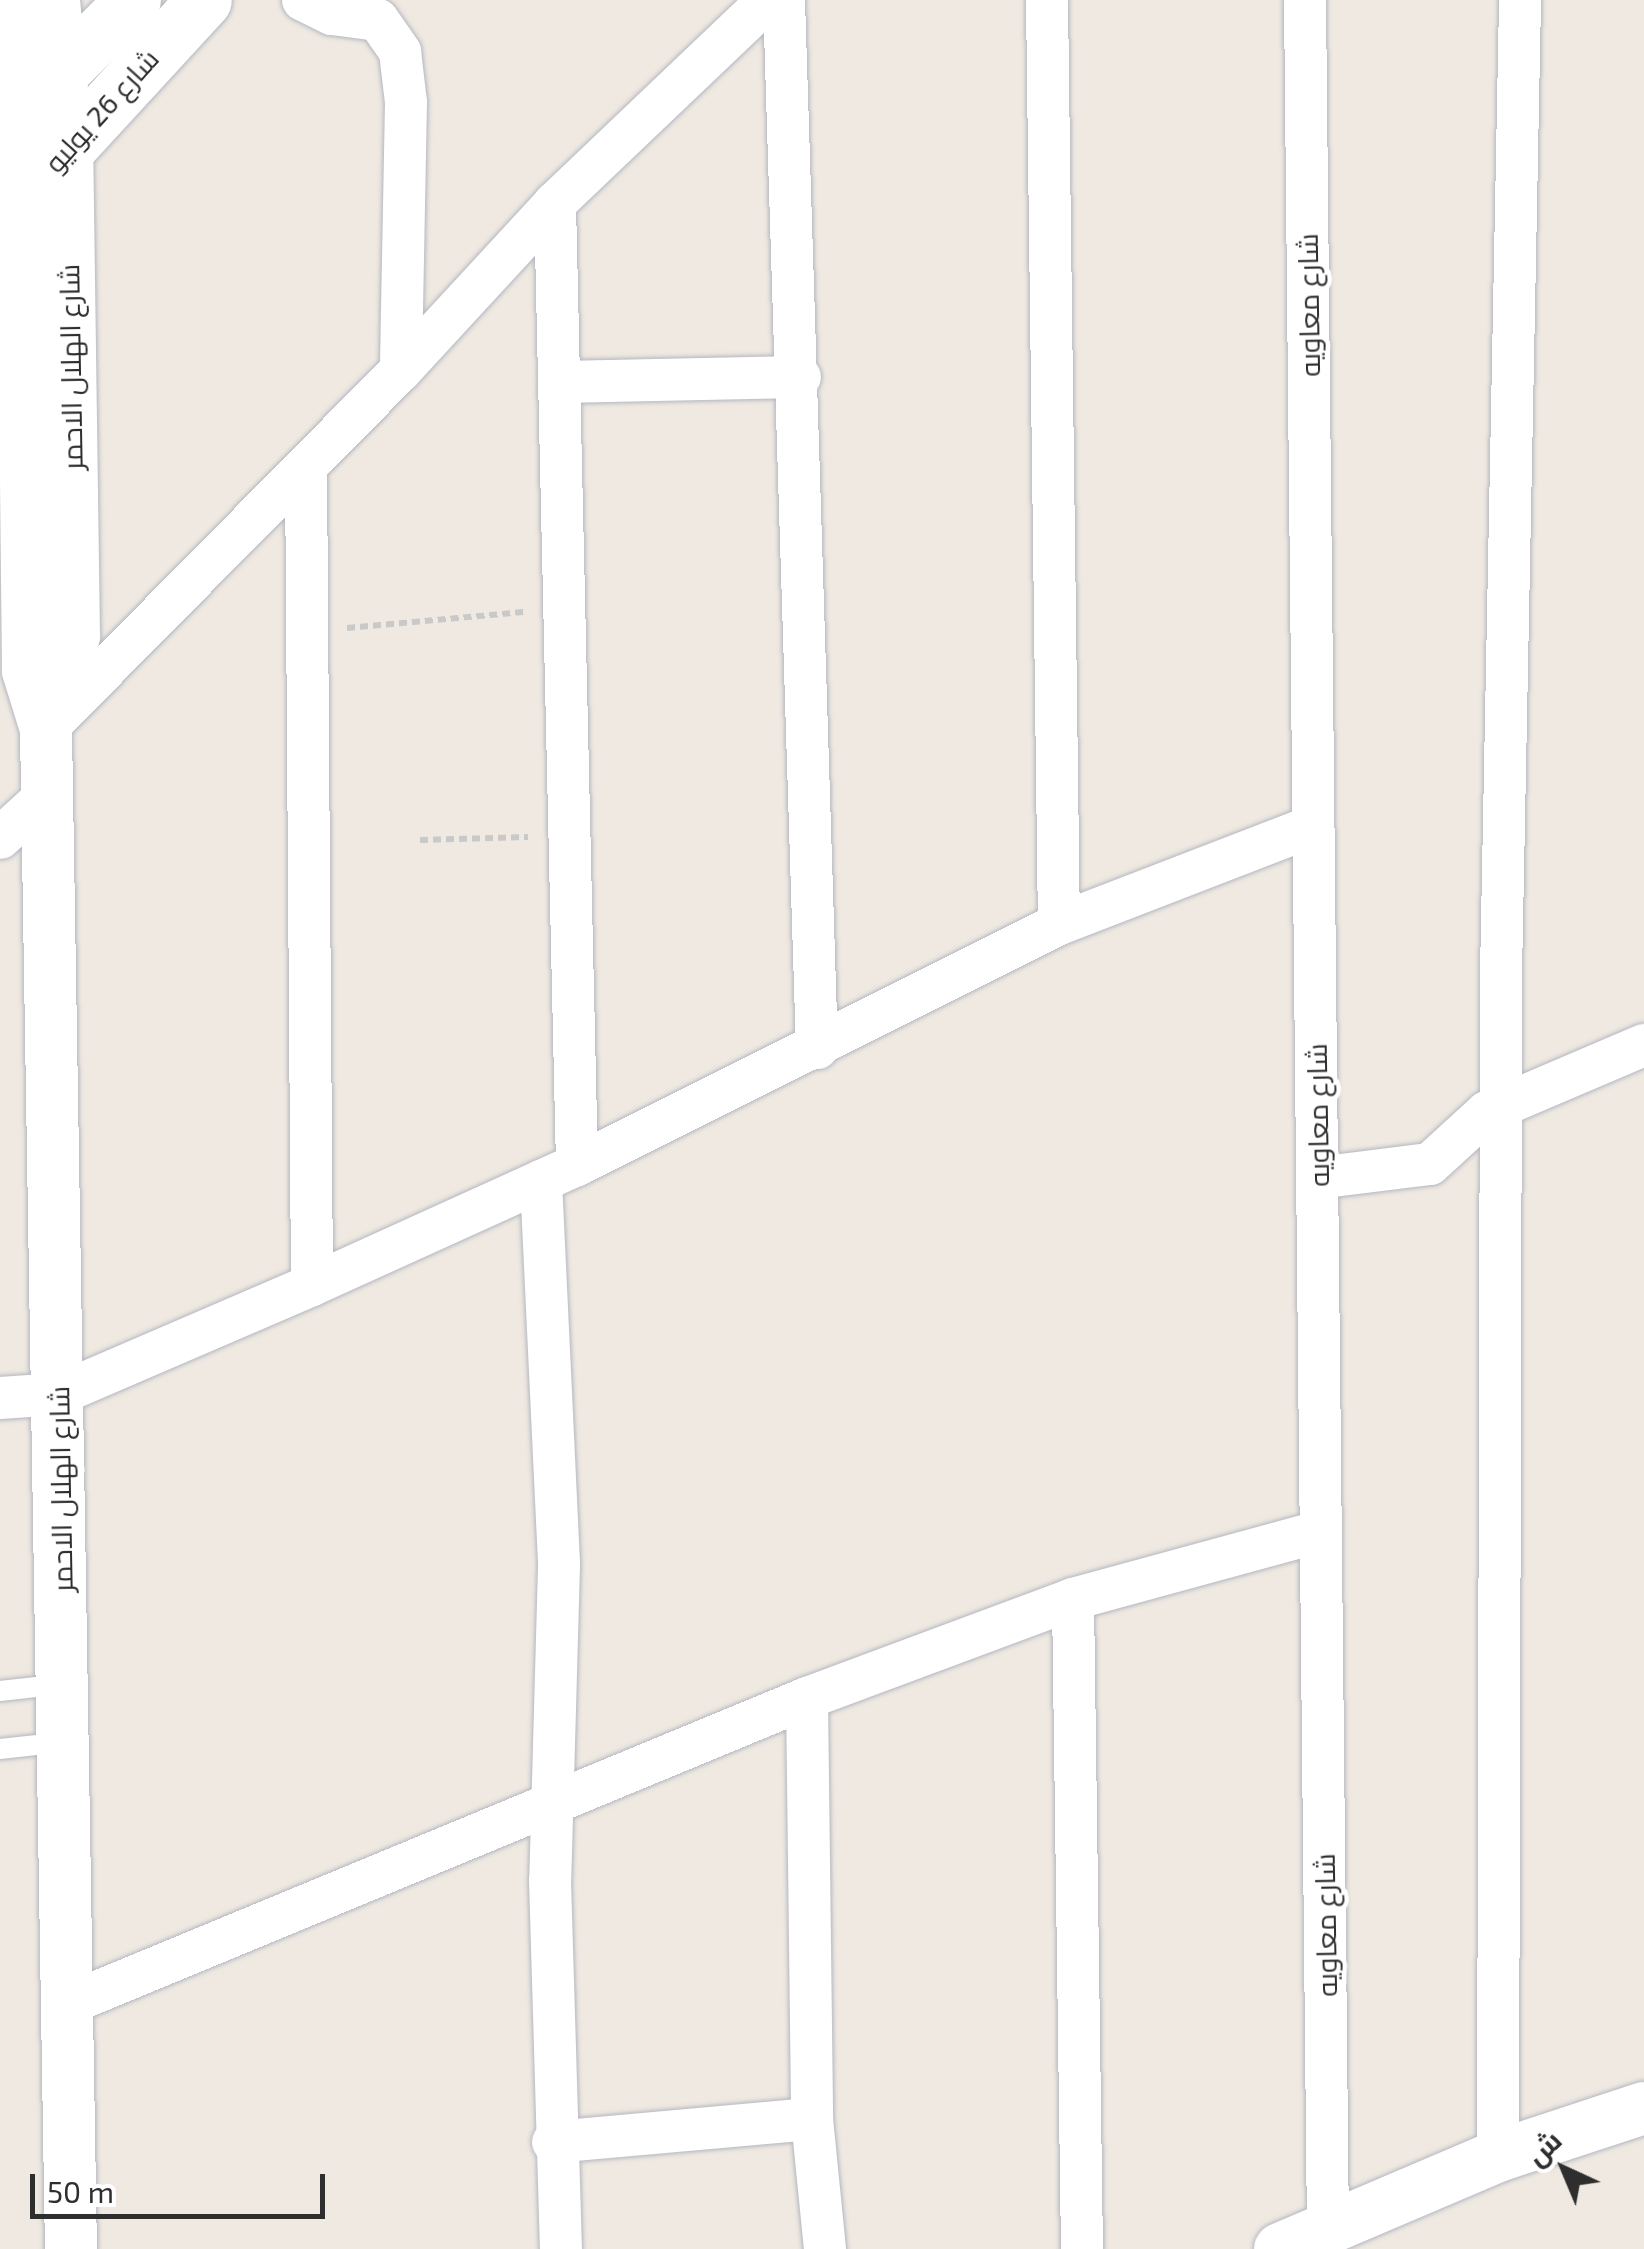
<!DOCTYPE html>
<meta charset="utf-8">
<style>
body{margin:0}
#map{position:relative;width:1644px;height:2249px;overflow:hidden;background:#efe9e1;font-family:"Exo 2",Cairo,sans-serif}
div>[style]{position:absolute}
.path>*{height:6px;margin-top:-3px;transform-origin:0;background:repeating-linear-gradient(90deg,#c9c9c9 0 8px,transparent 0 13px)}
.roads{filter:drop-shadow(0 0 2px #b4b7c1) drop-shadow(0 0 2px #b4b7c1)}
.service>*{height:20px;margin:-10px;padding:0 10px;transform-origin:10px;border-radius:10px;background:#fff}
.minor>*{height:42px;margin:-21px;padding:0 21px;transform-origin:21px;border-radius:21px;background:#fff}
.tertiary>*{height:52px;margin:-26px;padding:0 26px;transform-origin:26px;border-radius:26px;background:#fff}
.secondary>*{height:55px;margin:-27.5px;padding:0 27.5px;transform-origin:27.5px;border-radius:27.5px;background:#fff}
span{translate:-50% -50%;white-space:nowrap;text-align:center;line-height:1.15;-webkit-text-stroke:9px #fff;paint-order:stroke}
.street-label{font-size:28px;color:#2e2e2e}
.north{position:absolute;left:1514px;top:2119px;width:100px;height:100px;-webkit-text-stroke:8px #fff;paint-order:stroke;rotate:316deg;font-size:28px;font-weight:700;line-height:40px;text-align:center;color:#2e2e2e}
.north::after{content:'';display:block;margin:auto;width:35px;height:45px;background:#2e2e2e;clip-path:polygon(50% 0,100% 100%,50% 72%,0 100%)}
.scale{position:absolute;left:30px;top:2174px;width:295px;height:45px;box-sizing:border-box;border:5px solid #2e2e2e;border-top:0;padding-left:12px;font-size:30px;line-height:35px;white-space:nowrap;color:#2e2e2e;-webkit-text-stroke:8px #fff;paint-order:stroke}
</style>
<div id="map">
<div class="path">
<i style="left:347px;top:628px;width:177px;rotate:-5.2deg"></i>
<i style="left:420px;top:840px;width:108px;rotate:-1.6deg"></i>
</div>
<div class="roads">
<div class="service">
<i style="left:0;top:1691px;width:62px;rotate:-6.4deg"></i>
<i style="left:0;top:1749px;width:63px;rotate:-6.3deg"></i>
</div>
<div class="minor">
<i style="left:303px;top:0;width:32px;rotate:26deg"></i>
<i style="left:332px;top:14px;width:46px;rotate:7.4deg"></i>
<i style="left:378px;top:20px;width:39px;rotate:55deg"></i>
<i style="left:400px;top:52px;width:50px;rotate:83.2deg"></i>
<i style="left:406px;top:102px;width:268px;rotate:91.1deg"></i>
<i style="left:784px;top:0;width:1049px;rotate:88.2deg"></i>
<i style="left:1047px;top:0;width:924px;rotate:89.26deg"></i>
<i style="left:1305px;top:0;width:2230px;rotate:89.41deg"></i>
<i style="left:555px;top:203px;width:962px;rotate:88.69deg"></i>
<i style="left:559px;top:382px;width:241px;rotate:-1.2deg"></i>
<i style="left:306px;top:467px;width:818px;rotate:89.58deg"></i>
<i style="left:46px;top:729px;width:505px;rotate:-45.32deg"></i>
<i style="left:401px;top:370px;width:227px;rotate:-47.3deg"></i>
<i style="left:555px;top:203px;width:294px;rotate:-43.6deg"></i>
<i style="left:0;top:838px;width:65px;rotate:-42.5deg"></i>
<i style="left:1317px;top:1178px;width:114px;rotate:-7.1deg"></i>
<i style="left:1430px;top:1164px;width:77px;rotate:-42.4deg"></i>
<i style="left:1487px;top:1112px;width:171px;rotate:-23.1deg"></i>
<i style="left:541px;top:1181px;width:385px;rotate:87.3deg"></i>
<i style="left:559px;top:1566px;width:314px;rotate:91.6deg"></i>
<i style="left:550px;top:1880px;width:369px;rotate:88.3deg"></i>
<i style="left:0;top:1398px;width:59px;rotate:-3.9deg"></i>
<i style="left:59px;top:1394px;width:275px;rotate:-23.3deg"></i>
<i style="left:312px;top:1285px;width:291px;rotate:-24.4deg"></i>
<i style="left:577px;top:1165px;width:539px;rotate:-26.57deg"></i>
<i style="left:1059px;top:924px;width:272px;rotate:-21.1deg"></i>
<i style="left:1073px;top:1599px;width:650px;rotate:89.21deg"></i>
<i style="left:807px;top:1698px;width:421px;rotate:89.3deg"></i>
<i style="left:812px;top:2119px;width:131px;rotate:84.3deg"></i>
<i style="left:68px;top:2004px;width:800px;rotate:-22.49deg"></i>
<i style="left:807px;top:1698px;width:284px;rotate:-20.4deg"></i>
<i style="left:1073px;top:1599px;width:257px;rotate:-15.3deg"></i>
<i style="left:553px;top:2142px;width:260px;rotate:-5.1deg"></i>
<i style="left:1498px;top:2156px;width:1182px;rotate:-89.85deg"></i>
<i style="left:1501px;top:974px;width:974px;rotate:-88.88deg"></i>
</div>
<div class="tertiary">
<i style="left:4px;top:0;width:196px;rotate:84.4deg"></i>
<i style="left:23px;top:195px;width:476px;rotate:89.4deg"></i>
<i style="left:28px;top:671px;width:61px;rotate:72.8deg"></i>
<i style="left:46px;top:729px;width:1520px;rotate:89.06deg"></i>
<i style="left:46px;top:729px;width:97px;rotate:-73.2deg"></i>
<i style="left:74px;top:636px;width:490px;rotate:-90.8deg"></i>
<i style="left:67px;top:146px;width:147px;rotate:-95.1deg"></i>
<i style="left:1280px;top:2249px;width:237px;rotate:-23.1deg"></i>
<i style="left:1498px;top:2156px;width:154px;rotate:-18.2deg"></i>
</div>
<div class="secondary">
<i style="left:0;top:133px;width:188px;rotate:-45deg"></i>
<i style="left:0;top:222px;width:301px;rotate:-47.4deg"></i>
</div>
</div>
<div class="street-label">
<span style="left:101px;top:110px;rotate:-48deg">شارع 26 يوليو</span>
<span style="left:1308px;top:305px;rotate:-91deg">شارع معاويه</span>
<span style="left:70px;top:367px;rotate:-91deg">شارع الهلال الاحمر</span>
<span style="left:1317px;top:1115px;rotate:-91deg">شارع معاويه</span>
<span style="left:60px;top:1489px;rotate:-91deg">شارع الهلال الاحمر</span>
<span style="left:1325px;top:1925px;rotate:-91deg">شارع معاويه</span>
</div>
<div class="north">ش</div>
<div class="scale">50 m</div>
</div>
